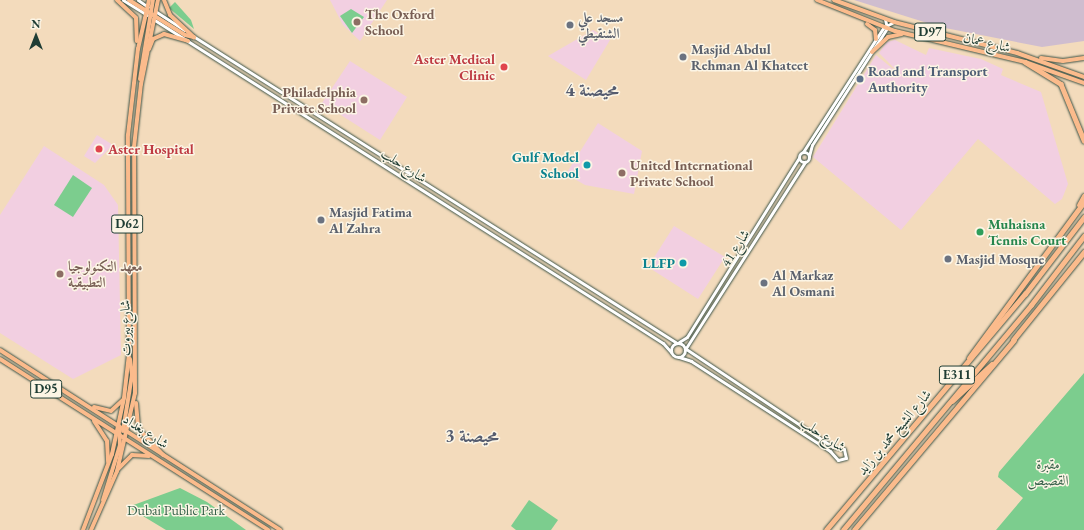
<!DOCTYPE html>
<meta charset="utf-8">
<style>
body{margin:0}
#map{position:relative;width:1084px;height:530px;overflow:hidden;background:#f3dbbc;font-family:"EB Garamond",Amiri,serif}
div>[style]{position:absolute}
.built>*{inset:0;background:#f2cfe1}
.industrial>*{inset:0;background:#cfbdcf}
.green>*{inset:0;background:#7ccd8e}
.roads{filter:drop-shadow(0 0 1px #3f5548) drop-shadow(0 0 1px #3f5548)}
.tertiary>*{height:3px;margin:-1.5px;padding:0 1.5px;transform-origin:1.5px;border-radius:1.5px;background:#fff}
.tertiary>.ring{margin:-1.5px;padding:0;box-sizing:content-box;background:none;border:3px solid #fff;border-radius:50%}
.primary>*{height:4px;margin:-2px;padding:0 2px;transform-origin:2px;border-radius:2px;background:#fbbb8c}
.motorway>*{height:4.5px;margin:-2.25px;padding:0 2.25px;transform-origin:2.25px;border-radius:2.25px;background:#fbbb8c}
.dots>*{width:11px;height:11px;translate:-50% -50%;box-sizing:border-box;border:2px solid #fcf5e5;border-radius:50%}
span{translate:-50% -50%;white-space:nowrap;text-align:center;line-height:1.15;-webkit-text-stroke:3px #fcf5e5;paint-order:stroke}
.shield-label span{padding:1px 3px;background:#fcf5e5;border:1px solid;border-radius:3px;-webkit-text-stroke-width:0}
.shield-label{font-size:13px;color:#1f3d34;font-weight:700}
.education-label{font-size:14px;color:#785e54;font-weight:700}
.left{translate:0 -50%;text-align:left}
.right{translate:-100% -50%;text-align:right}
.worship-label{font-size:14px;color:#5b616d;font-weight:700}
.street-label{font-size:14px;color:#1f3d34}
.health-label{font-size:14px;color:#be3a42;font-weight:700}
.service-label{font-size:14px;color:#4e5e75;font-weight:700}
.culture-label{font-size:14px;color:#0d838f;font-weight:700}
.leisure-label{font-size:14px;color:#27864d;font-weight:700}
.park-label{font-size:14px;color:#36614a}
.district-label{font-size:18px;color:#555c6f;font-weight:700}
.north{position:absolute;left:16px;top:16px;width:40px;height:40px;-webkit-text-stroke:3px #fcf5e5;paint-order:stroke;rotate:0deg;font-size:11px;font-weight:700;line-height:16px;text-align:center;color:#1f3d34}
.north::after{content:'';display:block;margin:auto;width:14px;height:18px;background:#1f3d34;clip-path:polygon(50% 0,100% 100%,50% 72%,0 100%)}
</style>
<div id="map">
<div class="built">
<i style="clip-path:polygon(330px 0,387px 0,360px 41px,343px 25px)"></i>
<i style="clip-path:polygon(593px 30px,610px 40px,586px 80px,548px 56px)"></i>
<i style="clip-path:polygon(895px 40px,926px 55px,929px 48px,981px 59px,1003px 69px,1001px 75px,1041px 92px,1068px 184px,1062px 199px,1055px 204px,978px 139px,901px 230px,813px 157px,876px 55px,904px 78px,879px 53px,887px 42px)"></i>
<i style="clip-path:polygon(350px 61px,407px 97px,380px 140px,322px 103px)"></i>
<i style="clip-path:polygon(598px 123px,642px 151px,634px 194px,585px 185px,566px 174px)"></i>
<i style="clip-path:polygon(97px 135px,113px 145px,95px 163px,84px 156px)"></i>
<i style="clip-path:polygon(44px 146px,104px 185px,118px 205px,121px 355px,73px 379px,0 333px,0 215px)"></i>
<i style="clip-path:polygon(674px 226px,725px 257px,698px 299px,648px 267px)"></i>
</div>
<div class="industrial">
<i style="clip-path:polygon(854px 0,1084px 0,1084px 41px,1042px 47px,940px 27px)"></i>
</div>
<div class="green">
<i style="clip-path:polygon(175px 2px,191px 20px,194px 29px,169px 8px)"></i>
<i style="clip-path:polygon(351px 9px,364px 17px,352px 33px,340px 16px)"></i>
<i style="clip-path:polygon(73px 175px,92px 188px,73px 217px,54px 205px)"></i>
<i style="clip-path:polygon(1084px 373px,1084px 530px,996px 530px,1023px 498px,998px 477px,999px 472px)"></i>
<i style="clip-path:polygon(180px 488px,207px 502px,246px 530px,166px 530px,128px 507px)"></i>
<i style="clip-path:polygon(529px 500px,558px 520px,551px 530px,516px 530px,511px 526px)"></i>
</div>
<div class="roads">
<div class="tertiary">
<i style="left:123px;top:0;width:28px;rotate:32deg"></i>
<i style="left:138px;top:0;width:12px;rotate:35deg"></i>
<i style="left:155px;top:11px;width:35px;rotate:33deg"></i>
<i style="left:153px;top:19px;width:604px;rotate:32.43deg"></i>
<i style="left:663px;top:343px;width:12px;rotate:48deg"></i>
<i style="left:193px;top:36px;width:573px;rotate:32.39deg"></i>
<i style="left:803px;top:152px;width:149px;rotate:-57.1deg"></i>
<i style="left:884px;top:27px;width:11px;rotate:-27deg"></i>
<i class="ring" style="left:799px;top:152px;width:7px;height:7px"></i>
<i style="left:809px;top:156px;width:11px;rotate:-75deg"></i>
<i style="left:812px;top:145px;width:139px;rotate:-57.3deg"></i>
<i style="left:887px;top:28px;width:9px;rotate:-103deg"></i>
<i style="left:679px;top:342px;width:9px;rotate:-32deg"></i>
<i style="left:687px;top:337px;width:211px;rotate:-58deg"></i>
<i class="ring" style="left:671px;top:343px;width:11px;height:11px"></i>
<i style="left:686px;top:348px;width:221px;rotate:-57.4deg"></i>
<i style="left:679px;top:357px;width:13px;rotate:18deg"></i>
<i style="left:691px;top:361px;width:166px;rotate:32.9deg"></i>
<i style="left:830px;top:451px;width:12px;rotate:48deg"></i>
<i style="left:838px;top:460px;width:8px;rotate:-14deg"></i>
<i style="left:846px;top:458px;width:9px;rotate:-103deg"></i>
<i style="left:844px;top:449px;width:11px;rotate:-170deg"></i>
<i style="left:833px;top:447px;width:177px;rotate:-146.3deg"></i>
</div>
<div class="primary">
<i style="left:117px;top:0;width:26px;rotate:43deg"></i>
<i style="left:136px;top:18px;width:23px;rotate:88deg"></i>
<i style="left:129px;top:0;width:66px;rotate:32deg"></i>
<i style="left:185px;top:35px;width:9px;rotate:13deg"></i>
<i style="left:164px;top:0;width:16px;rotate:68deg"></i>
<i style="left:170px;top:15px;width:33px;rotate:43deg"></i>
<i style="left:817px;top:0;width:84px;rotate:21.7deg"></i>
<i style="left:895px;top:31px;width:134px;rotate:13.4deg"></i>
<i style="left:1025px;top:62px;width:63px;rotate:19.6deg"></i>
<i style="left:834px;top:0;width:64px;rotate:20.1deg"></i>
<i style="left:894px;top:22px;width:127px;rotate:14.1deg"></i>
<i style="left:1017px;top:53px;width:71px;rotate:19.7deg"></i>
<i style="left:867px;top:24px;width:10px;rotate:37deg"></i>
<i style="left:875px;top:30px;width:9px;rotate:84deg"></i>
<i style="left:149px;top:49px;width:11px;rotate:-68deg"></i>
<i style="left:153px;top:39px;width:12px;rotate:-24deg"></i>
<i style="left:164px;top:34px;width:25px;rotate:16deg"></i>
<i style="left:872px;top:52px;width:22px;rotate:-43deg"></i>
<i style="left:888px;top:37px;width:14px;rotate:-12deg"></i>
<i style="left:1041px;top:58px;width:22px;rotate:8deg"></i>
<i style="left:1063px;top:61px;width:21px;rotate:-8deg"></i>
<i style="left:140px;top:79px;width:80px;rotate:-80.7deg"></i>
<i style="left:0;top:350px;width:333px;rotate:32.7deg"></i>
<i style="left:0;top:359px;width:318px;rotate:32.5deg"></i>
<i style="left:136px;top:403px;width:25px;rotate:85deg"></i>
<i style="left:138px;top:428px;width:37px;rotate:47deg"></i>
<i style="left:94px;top:407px;width:17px;rotate:13deg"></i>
<i style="left:111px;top:411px;width:16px;rotate:-43deg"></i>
<i style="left:94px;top:421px;width:24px;rotate:57deg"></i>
<i style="left:107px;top:441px;width:21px;rotate:87deg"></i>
<i style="left:123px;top:431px;width:57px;rotate:-80.9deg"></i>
<i style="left:132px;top:375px;width:16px;rotate:-97deg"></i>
<i style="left:118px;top:469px;width:20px;rotate:-45deg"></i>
<i style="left:132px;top:455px;width:17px;rotate:3deg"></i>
<i style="left:103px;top:500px;width:58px;rotate:-72.8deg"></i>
<i style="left:120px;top:445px;width:19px;rotate:-93deg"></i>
<i style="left:83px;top:530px;width:81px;rotate:-69.1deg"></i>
<i style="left:112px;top:454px;width:57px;rotate:-77.9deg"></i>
<i style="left:124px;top:398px;width:44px;rotate:-83.5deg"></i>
<i style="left:129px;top:354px;width:219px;rotate:-90.3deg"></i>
<i style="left:128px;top:135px;width:87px;rotate:-83.4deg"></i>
<i style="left:138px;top:49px;width:50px;rotate:-77.3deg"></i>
<i style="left:91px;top:530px;width:64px;rotate:-66.2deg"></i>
<i style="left:117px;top:471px;width:80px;rotate:-77deg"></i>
<i style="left:135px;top:393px;width:246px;rotate:-90.2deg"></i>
<i style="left:134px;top:147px;width:63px;rotate:-83.7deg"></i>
<i style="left:141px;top:84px;width:86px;rotate:-78.6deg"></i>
</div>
<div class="motorway">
<i style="left:1025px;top:62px;width:42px;rotate:31.4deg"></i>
<i style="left:1061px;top:84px;width:61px;rotate:67.7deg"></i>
<i style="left:1079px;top:205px;width:10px;rotate:-61deg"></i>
<i style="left:1013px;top:340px;width:113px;rotate:-51.1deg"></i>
<i style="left:969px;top:358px;width:194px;rotate:-53.6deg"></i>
<i style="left:952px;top:401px;width:54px;rotate:-42.8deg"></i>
<i style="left:826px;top:530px;width:309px;rotate:-49.9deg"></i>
<i style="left:1025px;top:294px;width:97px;rotate:-52.5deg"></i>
<i style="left:843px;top:530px;width:293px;rotate:-50.1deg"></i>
<i style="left:1031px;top:305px;width:87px;rotate:-52.5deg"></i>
<i style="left:854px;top:530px;width:248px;rotate:-49.9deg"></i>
</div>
</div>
<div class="dots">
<i style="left:357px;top:22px;background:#8d6e63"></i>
<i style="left:570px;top:25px;background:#6b7280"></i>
<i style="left:683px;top:57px;background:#6b7280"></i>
<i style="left:504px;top:67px;background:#e0444e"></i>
<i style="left:860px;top:79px;background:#5c6f8a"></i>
<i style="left:364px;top:100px;background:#8d6e63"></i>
<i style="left:99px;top:149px;background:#e0444e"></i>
<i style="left:587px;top:165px;background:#0f9aa8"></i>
<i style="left:622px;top:173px;background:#8d6e63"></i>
<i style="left:321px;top:220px;background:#6b7280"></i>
<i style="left:980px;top:232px;background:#2e9e5b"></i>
<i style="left:948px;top:259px;background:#6b7280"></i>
<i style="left:683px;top:263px;background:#0f9aa8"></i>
<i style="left:60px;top:274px;background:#8d6e63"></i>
<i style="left:764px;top:283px;background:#6b7280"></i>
</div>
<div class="shield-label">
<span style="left:930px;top:32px">D97</span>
<span style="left:127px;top:224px">D62</span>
<span style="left:957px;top:375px">E311</span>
<span style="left:46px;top:389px">D95</span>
</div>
<div class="education-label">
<span class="left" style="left:365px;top:22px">The Oxford<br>School</span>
<span class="right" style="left:356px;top:100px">Philadelphia<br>Private School</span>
<span class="left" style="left:630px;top:173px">United International<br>Private School</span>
<span class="left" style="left:68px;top:274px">معهد التكنولوجيا<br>التطبيقية</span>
</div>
<div class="worship-label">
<span class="left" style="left:578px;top:25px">مسجد علي<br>الشنقيطي</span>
<span class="left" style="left:691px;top:57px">Masjid Abdul<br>Rehman Al Khateet</span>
<span class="left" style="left:329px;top:220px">Masjid Fatima<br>Al Zahra</span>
<span class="left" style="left:956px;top:259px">Masjid Mosque</span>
<span class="left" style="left:772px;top:283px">Al Markaz<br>Al Osmani</span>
</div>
<div class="street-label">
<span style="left:987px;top:42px;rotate:13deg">شارع عمان</span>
<span style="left:404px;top:165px;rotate:33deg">شارع حلب</span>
<span style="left:735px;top:248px;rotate:-57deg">شارع 41</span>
<span style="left:125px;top:328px;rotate:-91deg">شارع بيروت</span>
<span style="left:146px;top:431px;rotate:33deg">شارع بغداد</span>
<span style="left:894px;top:432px;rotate:-50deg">شارع الشيخ محمد بن زايد</span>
<span style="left:823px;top:434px;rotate:34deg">شارع حلب</span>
</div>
<div class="health-label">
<span class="right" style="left:495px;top:67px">Aster Medical<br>Clinic</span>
<span class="left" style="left:108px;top:149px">Aster Hospital</span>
</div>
<div class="service-label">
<span class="left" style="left:868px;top:79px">Road and Transport<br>Authority</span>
</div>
<div class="culture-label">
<span class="right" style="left:579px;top:165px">Gulf Model<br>School</span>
<span class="right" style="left:675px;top:263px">LLFP</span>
</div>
<div class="leisure-label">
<span class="left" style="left:988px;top:232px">Muhaisna<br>Tennis Court</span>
</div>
<div class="park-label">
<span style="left:1048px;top:472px">مقبرة<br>القصيص</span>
<span style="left:176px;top:510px">Dubai Public Park</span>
</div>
<div class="district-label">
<span style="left:592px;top:90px">محيصنة 4</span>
<span style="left:472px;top:436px">محيصنة 3</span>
</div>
<div class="north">N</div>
</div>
